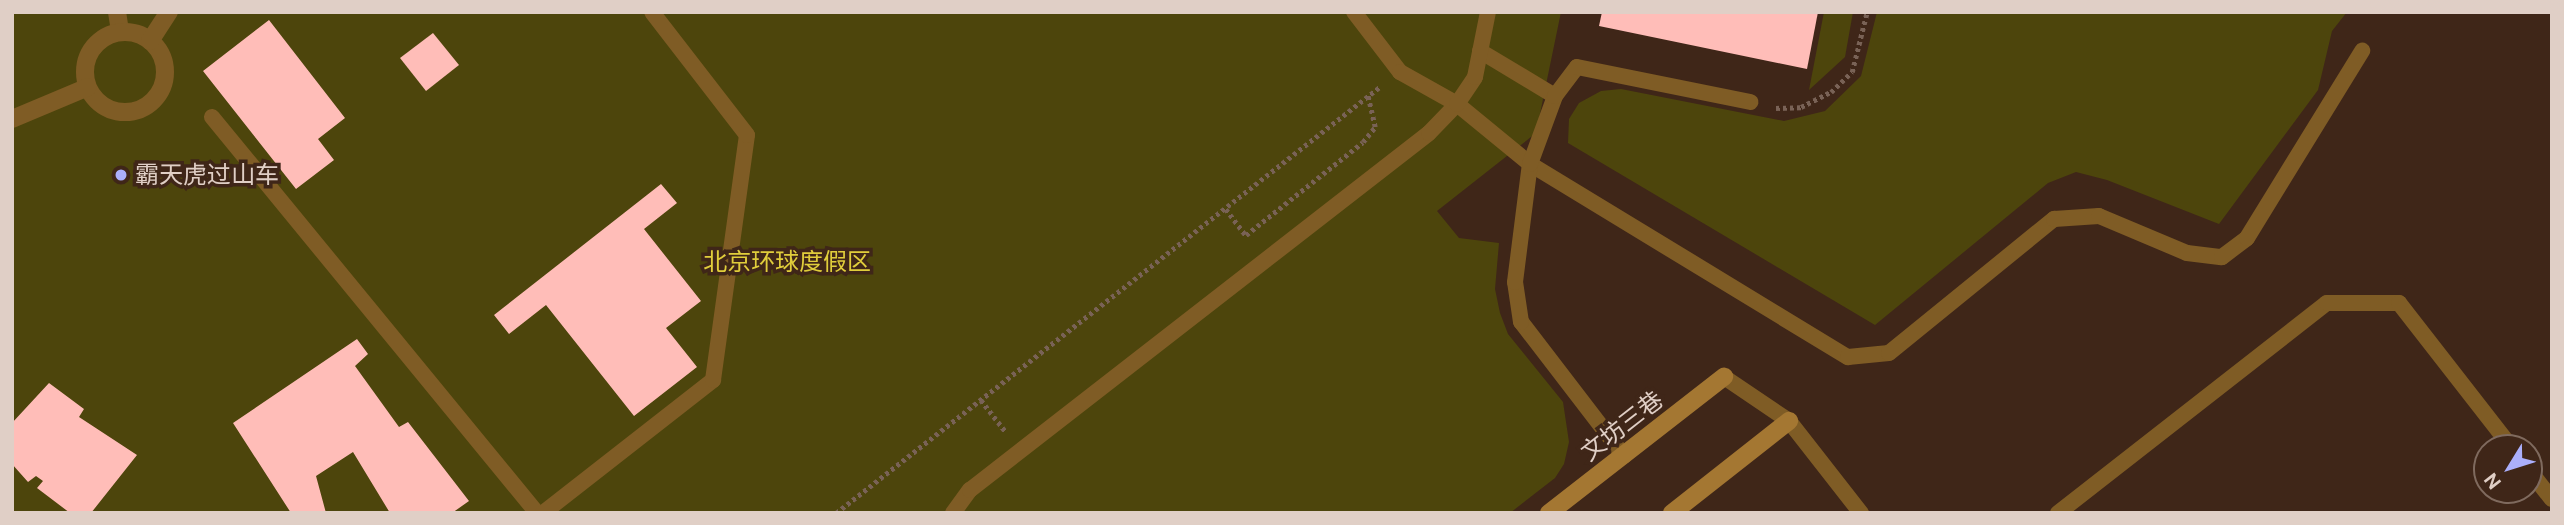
<!DOCTYPE html>
<meta charset="utf-8">
<style>
body{margin:0}
#map{position:relative;width:2564px;height:525px;overflow:hidden;background:#3f2618;font-family:"DM Sans","Noto Sans SC",sans-serif}
div>[style]{position:absolute}
.green>*{inset:0;background:#4d450c}
.building>*{inset:0;background:#ffbdb8}
.path>*{height:4.5px;margin-top:-2.25px;transform-origin:0;background:repeating-linear-gradient(90deg,#796256 0 3.5px,transparent 0 7px)}
.lane>*{height:16px;margin:-8px;padding:0 8px;transform-origin:8px;border-radius:8px;background:#7f5c25}
.street>*{height:18px;margin:-9px;padding:0 9px;transform-origin:9px;border-radius:9px;background:#7f5c25}
.street>.ring{margin:-9px;padding:0;box-sizing:content-box;background:none;border:18px solid #7f5c25;border-radius:50%}
.secondary>*{height:18px;margin:-9px;padding:0 9px;transform-origin:9px;border-radius:9px;background:#a47732}
.dots>*{width:19px;height:19px;translate:-50% -50%;box-sizing:border-box;border:4px solid #3f2618;border-radius:50%}
span{translate:-50% -50%;white-space:nowrap;text-align:center;line-height:1.15;-webkit-text-stroke:7px #3f2618;paint-order:stroke}
.poi-label{font-size:24px;color:#e0cfc6}
.left{translate:0 -50%;text-align:left}
.park-label{font-size:24px;color:#e0cd3b}
.street-label{font-size:24px;color:#e0cfc6}
.frame{position:absolute;inset:0;border:14px solid #e0cfc6;pointer-events:none}
.north{position:absolute;left:2473px;top:434px;width:70px;height:70px;box-sizing:border-box;background:#3f2618;border:2px solid #7f6a5e;border-radius:50%;rotate:232deg;font-size:19px;font-weight:700;line-height:28px;text-align:center;color:#e0cfc6}
.north::after{content:'';display:block;margin:auto;width:24px;height:32px;background:#abaffb;clip-path:polygon(50% 0,100% 100%,50% 72%,0 100%)}
</style>
<div id="map">
<div class="green">
<i style="clip-path:polygon(12px 12px,1561px 12px,1536px 133px,1437px 211px,1459px 238px,1499px 243px,1495px 289px,1500px 313px,1508px 334px,1563px 402px,1569px 442px,1564px 464px,1555px 478px,1510px 513px,12px 513px)"></i>
<i style="clip-path:polygon(1824px 12px,1853px 12px,1845px 57px,1809px 90px)"></i>
<i style="clip-path:polygon(1877px 12px,2347px 12px,2332px 31px,2318px 90px,2219px 224px,2107px 180px,2076px 172px,2048px 183px,1875px 325px,1568px 143px,1569px 119px,1579px 103px,1601px 91px,1621px 89px,1784px 121px,1825px 111px,1861px 76px)"></i>
</div>
<div class="building">
<i style="clip-path:polygon(1602px 12px,1818px 12px,1807px 69px,1599px 26px)"></i>
<i style="clip-path:polygon(269px 20px,345px 118px,318px 139px,334px 160px,296px 189px,203px 71px)"></i>
<i style="clip-path:polygon(433px 33px,459px 65px,426px 91px,400px 58px)"></i>
<i style="clip-path:polygon(661px 184px,677px 203px,644px 229px,701px 301px,666px 328px,697px 367px,634px 416px,546px 305px,509px 334px,494px 315px)"></i>
<i style="clip-path:polygon(357px 339px,368px 354px,355px 366px,399px 427px,408px 422px,469px 501px,452px 513px,390px 513px,353px 452px,316px 476px,326px 513px,291px 513px,233px 423px)"></i>
<i style="clip-path:polygon(49px 383px,84px 409px,79px 417px,137px 455px,91px 513px,70px 513px,37px 488px,43px 481px,36px 476px,28px 482px,12px 464px,12px 423px)"></i>
</div>
<div class="path">
<i style="left:1776px;top:108px;width:25px;rotate:-2deg"></i>
<i style="left:1801px;top:107px;width:34px;rotate:-27deg"></i>
<i style="left:1831px;top:92px;width:29px;rotate:-44deg"></i>
<i style="left:1852px;top:72px;width:62px;rotate:-76deg"></i>
<i style="left:1226px;top:209px;width:34px;rotate:53deg"></i>
<i style="left:1246px;top:235px;width:149px;rotate:-38.5deg"></i>
<i style="left:1363px;top:142px;width:19px;rotate:-51deg"></i>
<i style="left:1375px;top:127px;width:32px;rotate:-103deg"></i>
<i style="left:981px;top:400px;width:41px;rotate:52deg"></i>
<i style="left:836px;top:513px;width:692px;rotate:-38.08deg"></i>
</div>
<div class="lane">
<i style="left:1354px;top:12px;width:76px;rotate:52.5deg"></i>
<i style="left:1400px;top:72px;width:65px;rotate:29.3deg"></i>
<i style="left:1457px;top:104px;width:94px;rotate:39.4deg"></i>
<i style="left:1530px;top:164px;width:372px;rotate:31.3deg"></i>
<i style="left:1848px;top:357px;width:41px;rotate:-5.6deg"></i>
<i style="left:1889px;top:353px;width:213px;rotate:-39.1deg"></i>
<i style="left:2054px;top:219px;width:45px;rotate:-3.8deg"></i>
<i style="left:2099px;top:216px;width:95px;rotate:22.8deg"></i>
<i style="left:2187px;top:253px;width:35px;rotate:7deg"></i>
<i style="left:2222px;top:257px;width:31px;rotate:-37deg"></i>
<i style="left:2247px;top:238px;width:220px;rotate:-58.4deg"></i>
<i style="left:1480px;top:51px;width:87px;rotate:31deg"></i>
<i style="left:212px;top:117px;width:512px;rotate:50.62deg"></i>
<i style="left:1724px;top:377px;width:78px;rotate:34.1deg"></i>
<i style="left:1789px;top:421px;width:117px;rotate:52deg"></i>
<i style="left:1624px;top:456px;width:169px;rotate:-127.5deg"></i>
<i style="left:1521px;top:322px;width:40px;rotate:-98.5deg"></i>
<i style="left:1515px;top:282px;width:119px;rotate:-82.8deg"></i>
<i style="left:1530px;top:164px;width:72px;rotate:-69.8deg"></i>
<i style="left:1555px;top:96px;width:36px;rotate:-53deg"></i>
<i style="left:1577px;top:67px;width:177px;rotate:11.4deg"></i>
<i style="left:2529px;top:470px;width:37px;rotate:52deg"></i>
<i style="left:543px;top:513px;width:216px;rotate:-38deg"></i>
<i style="left:713px;top:380px;width:247px;rotate:-82.1deg"></i>
<i style="left:747px;top:135px;width:155px;rotate:-127.7deg"></i>
<i style="left:953px;top:513px;width:29px;rotate:-54deg"></i>
<i style="left:970px;top:490px;width:581px;rotate:-37.87deg"></i>
<i style="left:1429px;top:133px;width:40px;rotate:-46deg"></i>
<i style="left:1457px;top:104px;width:32px;rotate:-56deg"></i>
<i style="left:1475px;top:77px;width:66px;rotate:-78.7deg"></i>
<i style="left:2058px;top:513px;width:341px;rotate:-38deg"></i>
<i style="left:2327px;top:303px;width:72px"></i>
<i style="left:2399px;top:303px;width:184px;rotate:52.1deg"></i>
</div>
<div class="street">
<i style="left:117px;top:12px;width:20px;rotate:81deg"></i>
<i class="ring" style="left:85px;top:32px;width:62px;height:62px"></i>
<i style="left:150px;top:41px;width:35px;rotate:-57deg"></i>
<i style="left:12px;top:119px;width:82px;rotate:-22.8deg"></i>
</div>
<div class="secondary">
<i style="left:1549px;top:513px;width:222px;rotate:-37.9deg"></i>
<i style="left:1672px;top:513px;width:149px;rotate:-38.2deg"></i>
</div>
<div class="dots">
<i style="left:121px;top:175px;background:#abaffb"></i>
</div>
<div class="poi-label">
<span class="left" style="left:135px;top:175px">霸天虎过山车</span>
</div>
<div class="park-label">
<span style="left:787px;top:262px">北京环球度假区</span>
</div>
<div class="street-label">
<span style="left:1622px;top:426px;rotate:-38deg">文坊三巷</span>
</div>
<div class="frame"></div>
<div class="north">N</div>
</div>
